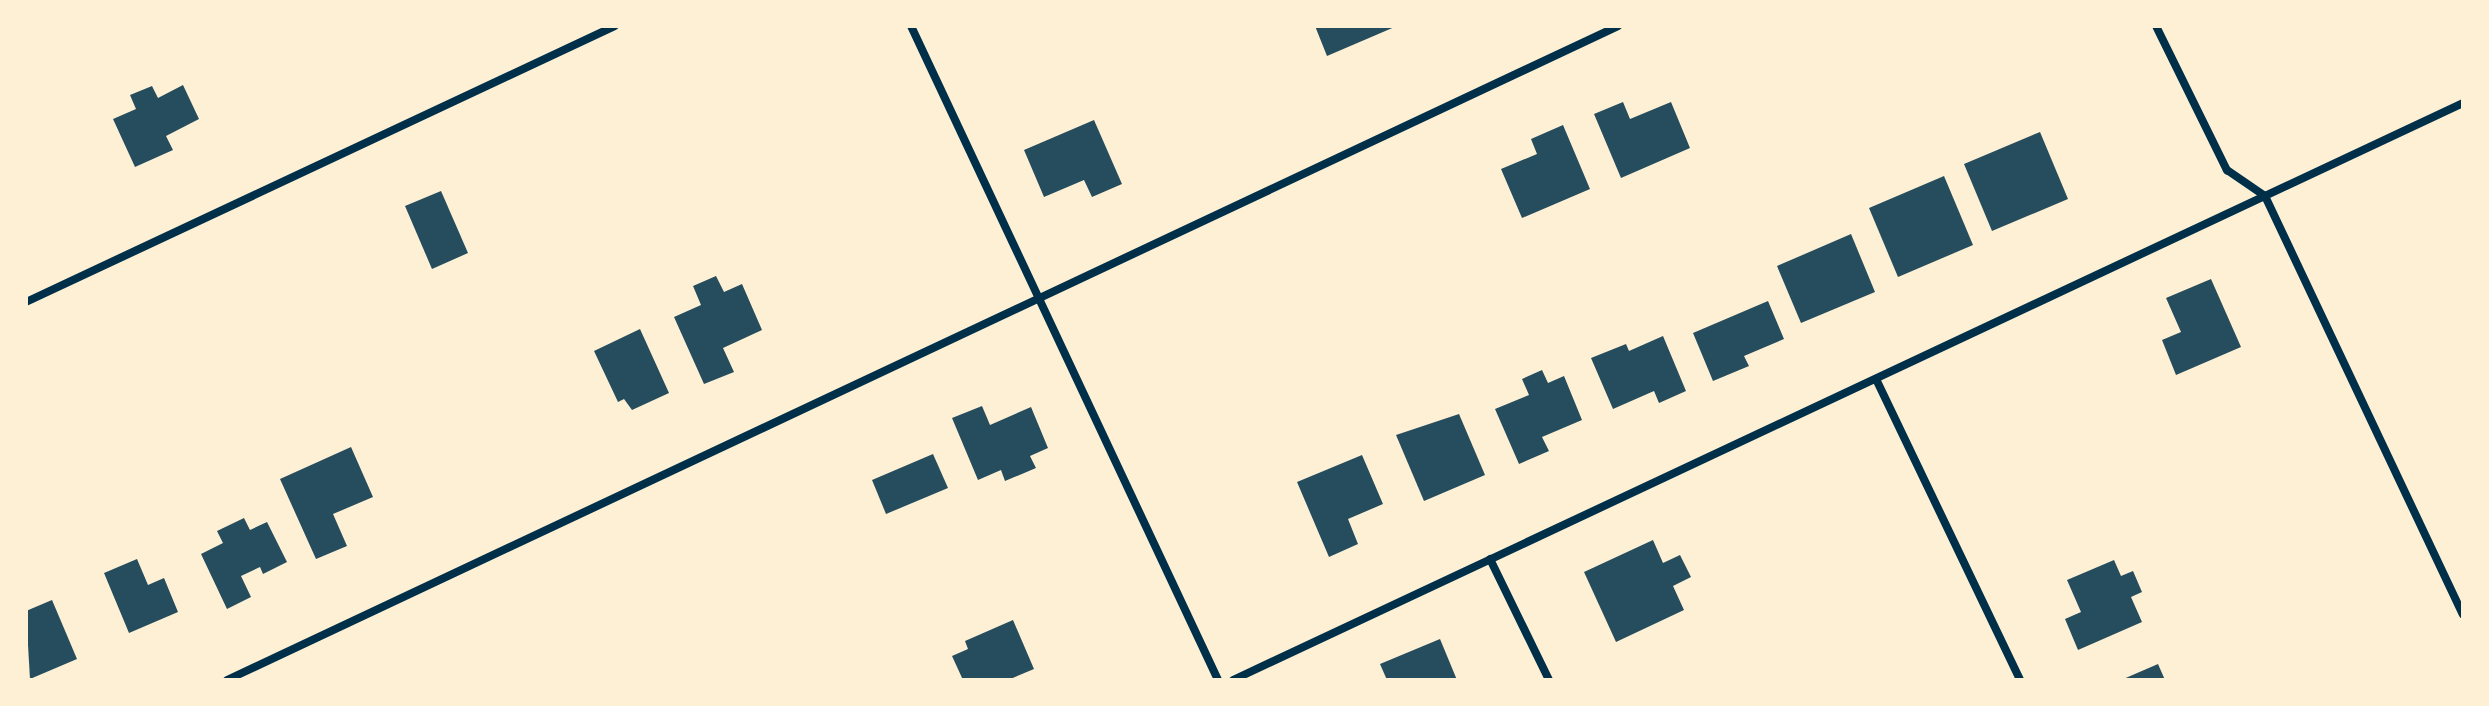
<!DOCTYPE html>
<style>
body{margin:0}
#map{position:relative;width:2489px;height:706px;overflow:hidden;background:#fdf0d5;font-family:Jost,sans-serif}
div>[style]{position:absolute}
.building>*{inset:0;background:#264d5e}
.minor>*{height:8px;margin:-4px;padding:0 4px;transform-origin:4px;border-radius:4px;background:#003049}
span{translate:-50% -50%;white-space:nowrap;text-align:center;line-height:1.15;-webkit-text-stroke:8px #fdf0d5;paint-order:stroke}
.frame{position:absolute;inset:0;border:28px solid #fdf0d5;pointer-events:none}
</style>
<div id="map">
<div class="building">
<i style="clip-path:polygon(1315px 26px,1397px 26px,1327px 56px)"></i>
<i style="clip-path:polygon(183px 85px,199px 119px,166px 136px,173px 150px,135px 167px,113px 119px,136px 109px,130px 95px,152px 86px,158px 98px)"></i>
<i style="clip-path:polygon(1623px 102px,1630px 119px,1671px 102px,1690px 148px,1621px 178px,1594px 114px)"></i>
<i style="clip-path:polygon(1094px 120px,1122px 184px,1092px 197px,1084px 180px,1044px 197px,1024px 150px)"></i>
<i style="clip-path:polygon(1563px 125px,1590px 189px,1522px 218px,1501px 169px,1537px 154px,1531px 139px)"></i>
<i style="clip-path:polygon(2040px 132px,2068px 199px,1992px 231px,1964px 164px)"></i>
<i style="clip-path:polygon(1944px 176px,1973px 245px,1898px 277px,1869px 208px)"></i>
<i style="clip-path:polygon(441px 191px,468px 253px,432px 269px,405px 206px)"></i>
<i style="clip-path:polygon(1851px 234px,1875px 292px,1801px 323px,1777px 266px)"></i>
<i style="clip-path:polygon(716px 276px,724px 292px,742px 284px,762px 330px,723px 348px,734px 372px,704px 384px,674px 317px,701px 305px,693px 286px)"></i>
<i style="clip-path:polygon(2211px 279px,2241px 347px,2176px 375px,2162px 340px,2181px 332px,2166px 298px)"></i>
<i style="clip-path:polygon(1768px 301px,1784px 339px,1744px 356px,1749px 366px,1713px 381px,1693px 333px)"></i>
<i style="clip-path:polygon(640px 329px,669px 393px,632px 410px,624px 399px,618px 402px,594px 351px)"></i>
<i style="clip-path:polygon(1663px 336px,1686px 391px,1659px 403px,1654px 391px,1613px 409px,1591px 358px,1626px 344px,1629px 351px)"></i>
<i style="clip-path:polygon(1542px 370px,1548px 383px,1564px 376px,1582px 420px,1542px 437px,1549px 451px,1519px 464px,1495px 409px,1529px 395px,1522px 379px)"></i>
<i style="clip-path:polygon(982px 406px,990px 425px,1031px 407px,1048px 448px,1030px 456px,1036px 468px,1005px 481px,1001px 470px,978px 480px,952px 418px)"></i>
<i style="clip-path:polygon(1459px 414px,1485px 475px,1424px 501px,1396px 435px)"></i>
<i style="clip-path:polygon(351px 447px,373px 497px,333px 514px,347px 546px,316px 559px,280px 479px)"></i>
<i style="clip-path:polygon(933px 454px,948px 488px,886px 514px,872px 480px)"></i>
<i style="clip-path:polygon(1362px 455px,1383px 504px,1348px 519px,1358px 544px,1329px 557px,1297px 482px)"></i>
<i style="clip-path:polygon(244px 518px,250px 530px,267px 522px,287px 562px,263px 574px,260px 567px,241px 576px,251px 597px,227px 609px,201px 554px,223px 543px,217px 531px)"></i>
<i style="clip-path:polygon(1653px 540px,1663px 563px,1680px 555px,1691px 577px,1673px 586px,1684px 610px,1616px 642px,1584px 572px)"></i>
<i style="clip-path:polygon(137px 559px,148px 585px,164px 578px,178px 612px,129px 633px,104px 573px)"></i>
<i style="clip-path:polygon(2114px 560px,2121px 576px,2133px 571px,2142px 592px,2131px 597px,2142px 622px,2078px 650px,2065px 619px,2081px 612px,2067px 580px)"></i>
<i style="clip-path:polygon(52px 600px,77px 659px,30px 679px,26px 611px)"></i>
<i style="clip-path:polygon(1013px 620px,1034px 669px,1008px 680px,963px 680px,952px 656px,968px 649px,965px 641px)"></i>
<i style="clip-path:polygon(1440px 639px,1457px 680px,1387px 680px,1380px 664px)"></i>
<i style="clip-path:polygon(2158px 664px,2165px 680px,2121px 680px)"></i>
</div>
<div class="minor">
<i style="left:911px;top:26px;width:722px;rotate:64.85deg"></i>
<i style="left:2156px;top:26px;width:161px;rotate:63.8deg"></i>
<i style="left:2227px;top:170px;width:46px;rotate:34.4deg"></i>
<i style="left:2265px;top:196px;width:463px;rotate:64.7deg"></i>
<i style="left:26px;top:302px;width:650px;rotate:-25.11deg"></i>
<i style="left:1876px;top:379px;width:334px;rotate:64.4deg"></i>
<i style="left:1490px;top:559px;width:135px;rotate:64deg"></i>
<i style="left:227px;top:680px;width:1537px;rotate:-25.18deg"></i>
<i style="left:1233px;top:680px;width:1359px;rotate:-25.13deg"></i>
</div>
<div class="frame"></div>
</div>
